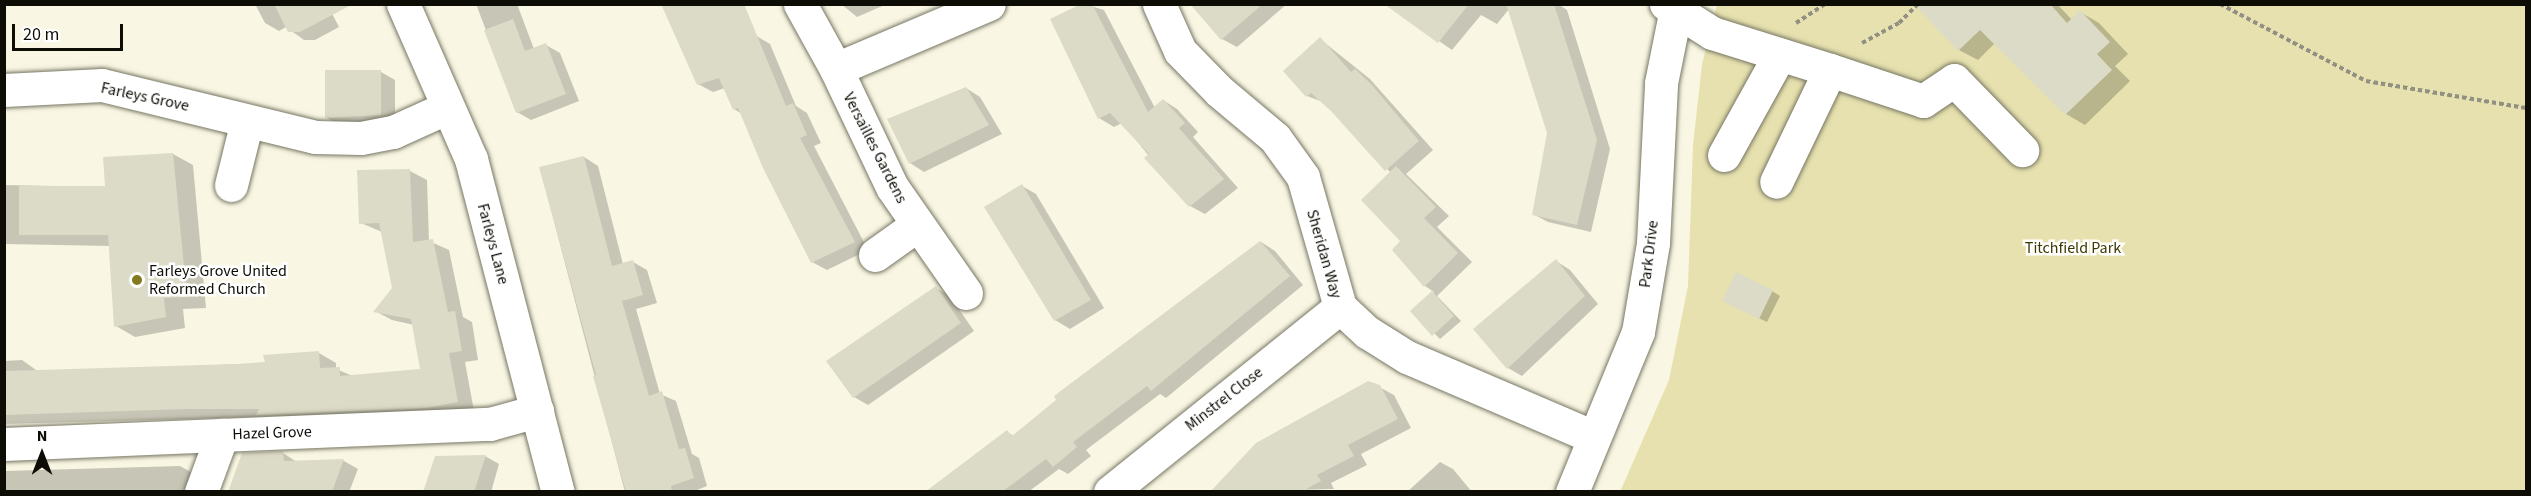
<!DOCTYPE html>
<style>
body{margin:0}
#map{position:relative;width:2531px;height:496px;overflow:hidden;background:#f9f7e3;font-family:"Source Sans 3",sans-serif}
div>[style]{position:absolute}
.green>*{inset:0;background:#e6e1ae}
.shadow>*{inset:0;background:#0003}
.building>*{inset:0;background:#dcdbc7}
.path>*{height:4px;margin-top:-2px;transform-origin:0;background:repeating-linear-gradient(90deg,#919082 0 4.5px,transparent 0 7.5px)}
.roads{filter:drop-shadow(0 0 2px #777664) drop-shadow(0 0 2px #777664)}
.minor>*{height:33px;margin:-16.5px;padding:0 16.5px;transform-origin:16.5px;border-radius:16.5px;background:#fff}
.dots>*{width:16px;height:16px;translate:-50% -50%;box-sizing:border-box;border:3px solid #fff;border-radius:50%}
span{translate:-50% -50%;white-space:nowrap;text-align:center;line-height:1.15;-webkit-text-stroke:5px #fff;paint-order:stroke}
.street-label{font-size:16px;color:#0d0d06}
.park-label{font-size:16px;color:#3d3802}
.poi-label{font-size:16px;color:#0d0d06}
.left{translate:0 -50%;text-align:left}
.frame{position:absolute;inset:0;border:6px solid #0d0d06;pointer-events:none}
.north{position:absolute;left:12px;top:424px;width:60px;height:60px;-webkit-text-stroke:4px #fff;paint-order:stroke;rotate:0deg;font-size:16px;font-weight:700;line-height:24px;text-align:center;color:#0d0d06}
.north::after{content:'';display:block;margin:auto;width:21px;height:27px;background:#0d0d06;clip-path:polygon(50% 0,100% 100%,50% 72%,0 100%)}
.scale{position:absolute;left:12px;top:24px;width:111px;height:27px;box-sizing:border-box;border:3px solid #0d0d06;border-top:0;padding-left:8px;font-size:18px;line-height:21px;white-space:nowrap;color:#0d0d06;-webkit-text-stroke:4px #fff;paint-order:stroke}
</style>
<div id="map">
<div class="green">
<i style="clip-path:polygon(1717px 5px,2526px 5px,2526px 491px,1620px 492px,1669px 380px,1688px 286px,1693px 145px,1702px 64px)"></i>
</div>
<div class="shadow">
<i style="clip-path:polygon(255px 4px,327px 4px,339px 27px,315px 40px,304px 40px,286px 27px,279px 31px,265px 23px)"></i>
<i style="clip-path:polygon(476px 4px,517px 4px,534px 49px,546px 45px,560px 53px,579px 101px,531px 120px,517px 112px)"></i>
<i style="clip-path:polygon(841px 4px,887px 4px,857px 17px)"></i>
<i style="clip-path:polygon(1084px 4px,1104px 10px,1155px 108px,1163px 100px,1177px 109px,1198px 132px,1193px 137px,1238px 188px,1205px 214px,1190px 206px,1122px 123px,1114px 127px,1099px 118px)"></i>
<i style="clip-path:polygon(1206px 4px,1287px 4px,1237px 47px,1222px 39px,1198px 12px)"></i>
<i style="clip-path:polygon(1386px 4px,1558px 4px,1567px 10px,1610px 149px,1591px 232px,1548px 222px,1533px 214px,1549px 133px,1509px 9px,1497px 24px,1481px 15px,1452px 50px)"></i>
<i style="clip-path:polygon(1928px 4px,2057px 4px,2072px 20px,2080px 12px,2099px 23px,2128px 54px,2115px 66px,2130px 81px,2085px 125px,2066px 114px,1995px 43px,1978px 60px,1959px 50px)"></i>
<i style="clip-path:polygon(755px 35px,770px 44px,796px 106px,807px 113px,821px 143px,814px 146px,868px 250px,827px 270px,812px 262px,742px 114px,734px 109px,725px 88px,713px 92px,698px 84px)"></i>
<i style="clip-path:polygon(1320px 39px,1370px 79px,1433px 150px,1406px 174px,1449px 216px,1437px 227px,1472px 262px,1437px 296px,1461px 321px,1440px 339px,1412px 311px,1434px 292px,1425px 286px,1402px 241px,1391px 173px,1323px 102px,1307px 96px)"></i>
<i style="clip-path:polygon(381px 72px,395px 80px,395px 123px,341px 126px,327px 118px)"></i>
<i style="clip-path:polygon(966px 88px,980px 97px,1002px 134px,924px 172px,910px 163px)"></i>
<i style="clip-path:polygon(173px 154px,193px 165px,206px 308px,183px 309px,185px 328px,135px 337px,116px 326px,110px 246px,4px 244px,4px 185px,107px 187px)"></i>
<i style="clip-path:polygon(584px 157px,598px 166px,623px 264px,633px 262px,647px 270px,657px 303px,636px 309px,660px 394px,676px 401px,692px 454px,699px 458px,707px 486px,692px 492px,625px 492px,540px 168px)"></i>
<i style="clip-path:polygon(410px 171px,427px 180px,429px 241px,449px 250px,463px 317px,472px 322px,478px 360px,465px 362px,474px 411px,4px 424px,4px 361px,22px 360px,39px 372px,266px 363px,319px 353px,336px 363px,336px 369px,353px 376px,422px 371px,414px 325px,392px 320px,375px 311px,394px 289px,382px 232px,361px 223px)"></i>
<i style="clip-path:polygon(1022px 186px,1036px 194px,1104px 308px,1070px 329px,1055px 320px,986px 207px)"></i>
<i style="clip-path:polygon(1261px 242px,1275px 251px,1303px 285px,1166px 398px,1160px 394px,1086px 450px,1091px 456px,1068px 474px,1059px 469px,1028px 492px,927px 492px,1007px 432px,1014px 436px)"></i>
<i style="clip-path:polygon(1556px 261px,1570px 270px,1598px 304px,1522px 376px,1508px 368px,1475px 330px)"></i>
<i style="clip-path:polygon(936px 288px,950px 296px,974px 331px,868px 405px,854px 397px)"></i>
<i style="clip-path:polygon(1772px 291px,1780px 296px,1767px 322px,1731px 305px)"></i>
<i style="clip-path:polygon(1379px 387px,1394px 395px,1411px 428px,1361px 454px,1367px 465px,1331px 483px,1334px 489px,1212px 492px)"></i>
<i style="clip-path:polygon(283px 453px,297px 462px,344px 461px,358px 469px,349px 492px,229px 492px)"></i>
<i style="clip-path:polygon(485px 456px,499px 464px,491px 492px,425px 492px)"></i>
<i style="clip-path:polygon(1440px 462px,1453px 469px,1472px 492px,1407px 492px)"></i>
<i style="clip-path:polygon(180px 466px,194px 474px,199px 492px,4px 492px,4px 471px)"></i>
</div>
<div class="building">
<i style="clip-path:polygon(274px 4px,353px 4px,300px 32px,288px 32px)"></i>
<i style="clip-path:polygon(661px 4px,744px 4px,786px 106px,793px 103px,807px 135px,800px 138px,855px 242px,811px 263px,763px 168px,738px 108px,733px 110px,719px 78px,697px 85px)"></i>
<i style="clip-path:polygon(1081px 4px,1092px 4px,1148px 112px,1163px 99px,1185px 123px,1179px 128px,1224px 179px,1189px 207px,1144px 158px,1149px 154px,1110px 113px,1098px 119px,1050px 19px)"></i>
<i style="clip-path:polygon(1190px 4px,1263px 4px,1221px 40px)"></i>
<i style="clip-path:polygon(1384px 4px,1469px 4px,1438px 43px)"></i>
<i style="clip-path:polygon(1506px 4px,1554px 4px,1597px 140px,1577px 225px,1532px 215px,1547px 133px)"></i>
<i style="clip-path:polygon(1914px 4px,2050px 4px,2067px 23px,2080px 10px,2110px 42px,2097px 54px,2112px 70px,2065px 115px,1980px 30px,1958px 51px)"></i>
<i style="clip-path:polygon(513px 19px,525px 51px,546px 43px,566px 94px,516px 113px,484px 30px)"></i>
<i style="clip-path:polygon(1320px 37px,1351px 72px,1355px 69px,1371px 84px,1419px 141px,1385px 171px,1331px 111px,1311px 93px,1306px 97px,1283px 71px)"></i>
<i style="clip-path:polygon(325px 70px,381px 70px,381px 115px,325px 118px)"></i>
<i style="clip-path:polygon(966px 87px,989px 125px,909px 164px,887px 119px)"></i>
<i style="clip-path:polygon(173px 153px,187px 297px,164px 298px,166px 317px,114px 327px,108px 235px,19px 235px,19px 186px,105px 186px,103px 157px)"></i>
<i style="clip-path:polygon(584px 156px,612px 266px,633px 260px,643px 295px,622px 301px,649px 396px,662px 391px,679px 449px,685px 448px,694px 478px,671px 486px,672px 492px,626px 492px,593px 376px,596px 375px,539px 167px)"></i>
<i style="clip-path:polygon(1396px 166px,1436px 207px,1424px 218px,1458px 253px,1424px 287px,1392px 250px,1400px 241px,1361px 200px)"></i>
<i style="clip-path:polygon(410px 169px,413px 242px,433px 239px,448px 312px,455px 311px,462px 351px,449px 353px,458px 402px,427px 408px,256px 415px,259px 409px,187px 409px,4px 415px,4px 371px,237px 364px,265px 362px,263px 355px,319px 351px,320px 368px,340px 367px,340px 376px,420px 369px,411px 319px,373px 312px,392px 288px,379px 223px,359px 224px,357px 170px)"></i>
<i style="clip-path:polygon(1022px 184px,1091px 300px,1054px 321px,984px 207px)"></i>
<i style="clip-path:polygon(1260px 241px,1290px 276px,1151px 391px,1147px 386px,1073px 442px,1077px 447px,1053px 467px,1046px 459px,1002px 492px,925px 492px,1007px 430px,1012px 436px,1056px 400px,1054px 396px)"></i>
<i style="clip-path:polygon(1556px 259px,1585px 296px,1507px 369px,1473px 329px)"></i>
<i style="clip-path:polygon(1736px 272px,1773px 290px,1759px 319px,1722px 301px)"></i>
<i style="clip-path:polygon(936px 286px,961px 323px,853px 398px,826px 361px)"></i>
<i style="clip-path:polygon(1432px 291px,1454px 316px,1432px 336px,1410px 311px)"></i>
<i style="clip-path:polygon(1368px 381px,1380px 385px,1398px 419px,1348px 445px,1354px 456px,1317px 475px,1321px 481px,1301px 492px,1210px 492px,1256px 443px)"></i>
<i style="clip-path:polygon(283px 451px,284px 461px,344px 459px,332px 492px,228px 492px,242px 453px)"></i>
<i style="clip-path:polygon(486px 455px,474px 492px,423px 492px,435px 456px)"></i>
</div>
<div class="path">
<i style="left:2220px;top:4px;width:165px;rotate:27.8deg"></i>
<i style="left:2366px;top:81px;width:162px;rotate:9.6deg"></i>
<i style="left:1796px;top:23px;width:35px;rotate:-33deg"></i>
<i style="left:1862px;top:43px;width:42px;rotate:-28.4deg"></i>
<i style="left:1899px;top:23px;width:27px;rotate:-45deg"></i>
</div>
<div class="roads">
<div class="minor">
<i style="left:403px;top:4px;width:169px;rotate:66.3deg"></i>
<i style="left:471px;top:159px;width:344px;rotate:75.4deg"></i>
<i style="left:800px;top:4px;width:74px;rotate:61deg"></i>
<i style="left:1159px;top:4px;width:51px;rotate:65.9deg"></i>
<i style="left:1180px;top:51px;width:56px;rotate:45.7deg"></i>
<i style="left:1219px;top:91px;width:73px;rotate:40deg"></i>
<i style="left:1275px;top:138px;width:48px;rotate:54.3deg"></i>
<i style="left:1303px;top:177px;width:135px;rotate:74.1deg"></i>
<i style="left:1340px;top:307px;width:37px;rotate:43deg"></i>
<i style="left:1367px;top:332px;width:47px;rotate:32deg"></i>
<i style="left:1407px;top:357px;width:203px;rotate:23.2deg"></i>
<i style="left:1666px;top:4px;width:54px;rotate:32.2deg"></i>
<i style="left:1712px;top:33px;width:124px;rotate:17.4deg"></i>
<i style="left:1830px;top:70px;width:124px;rotate:115.7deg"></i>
<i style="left:1830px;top:70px;width:98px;rotate:18.4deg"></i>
<i style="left:1923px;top:101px;width:37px;rotate:-34deg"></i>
<i style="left:1954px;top:80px;width:98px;rotate:45.8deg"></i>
<i style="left:4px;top:90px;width:98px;rotate:-2.9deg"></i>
<i style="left:102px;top:85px;width:219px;rotate:13.7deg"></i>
<i style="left:315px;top:137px;width:46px;rotate:1.2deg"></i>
<i style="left:361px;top:138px;width:33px;rotate:-11deg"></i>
<i style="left:393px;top:132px;width:60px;rotate:-24.4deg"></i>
<i style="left:1724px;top:155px;width:115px;rotate:-61deg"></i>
<i style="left:231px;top:185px;width:66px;rotate:-76deg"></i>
<i style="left:875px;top:255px;width:52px;rotate:-35.5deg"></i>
<i style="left:966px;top:293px;width:129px;rotate:-124.9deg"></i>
<i style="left:892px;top:187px;width:131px;rotate:-115.4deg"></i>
<i style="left:836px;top:69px;width:166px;rotate:-23deg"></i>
<i style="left:4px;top:444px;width:486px;rotate:-2.4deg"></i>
<i style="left:490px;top:424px;width:49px;rotate:-15.5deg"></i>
<i style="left:201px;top:492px;width:61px;rotate:-69.8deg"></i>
<i style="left:1110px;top:492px;width:295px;rotate:-38.8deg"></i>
<i style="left:1572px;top:492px;width:173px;rotate:-67.6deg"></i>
<i style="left:1638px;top:332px;width:90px;rotate:-80.4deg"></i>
<i style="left:1653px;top:243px;width:160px;rotate:-87.1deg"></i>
<i style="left:1661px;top:83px;width:81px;rotate:-78.6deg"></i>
</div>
</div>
<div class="dots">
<i style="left:137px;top:280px;background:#83791d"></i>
</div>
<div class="street-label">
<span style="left:145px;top:97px;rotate:12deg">Farleys Grove</span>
<span style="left:875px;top:148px;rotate:63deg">Versailles Gardens</span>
<span style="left:493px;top:244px;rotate:75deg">Farleys Lane</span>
<span style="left:1324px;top:254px;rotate:74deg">Sheridan Way</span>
<span style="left:1649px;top:254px;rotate:-83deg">Park Drive</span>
<span style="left:1224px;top:399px;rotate:-38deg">Minstrel Close</span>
<span style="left:272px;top:433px;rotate:-2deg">Hazel Grove</span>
</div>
<div class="park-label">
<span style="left:2073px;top:248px">Titchfield Park</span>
</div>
<div class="poi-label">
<span class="left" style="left:149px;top:280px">Farleys Grove United<br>Reformed Church</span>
</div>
<div class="frame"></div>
<div class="north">N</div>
<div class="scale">20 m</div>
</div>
